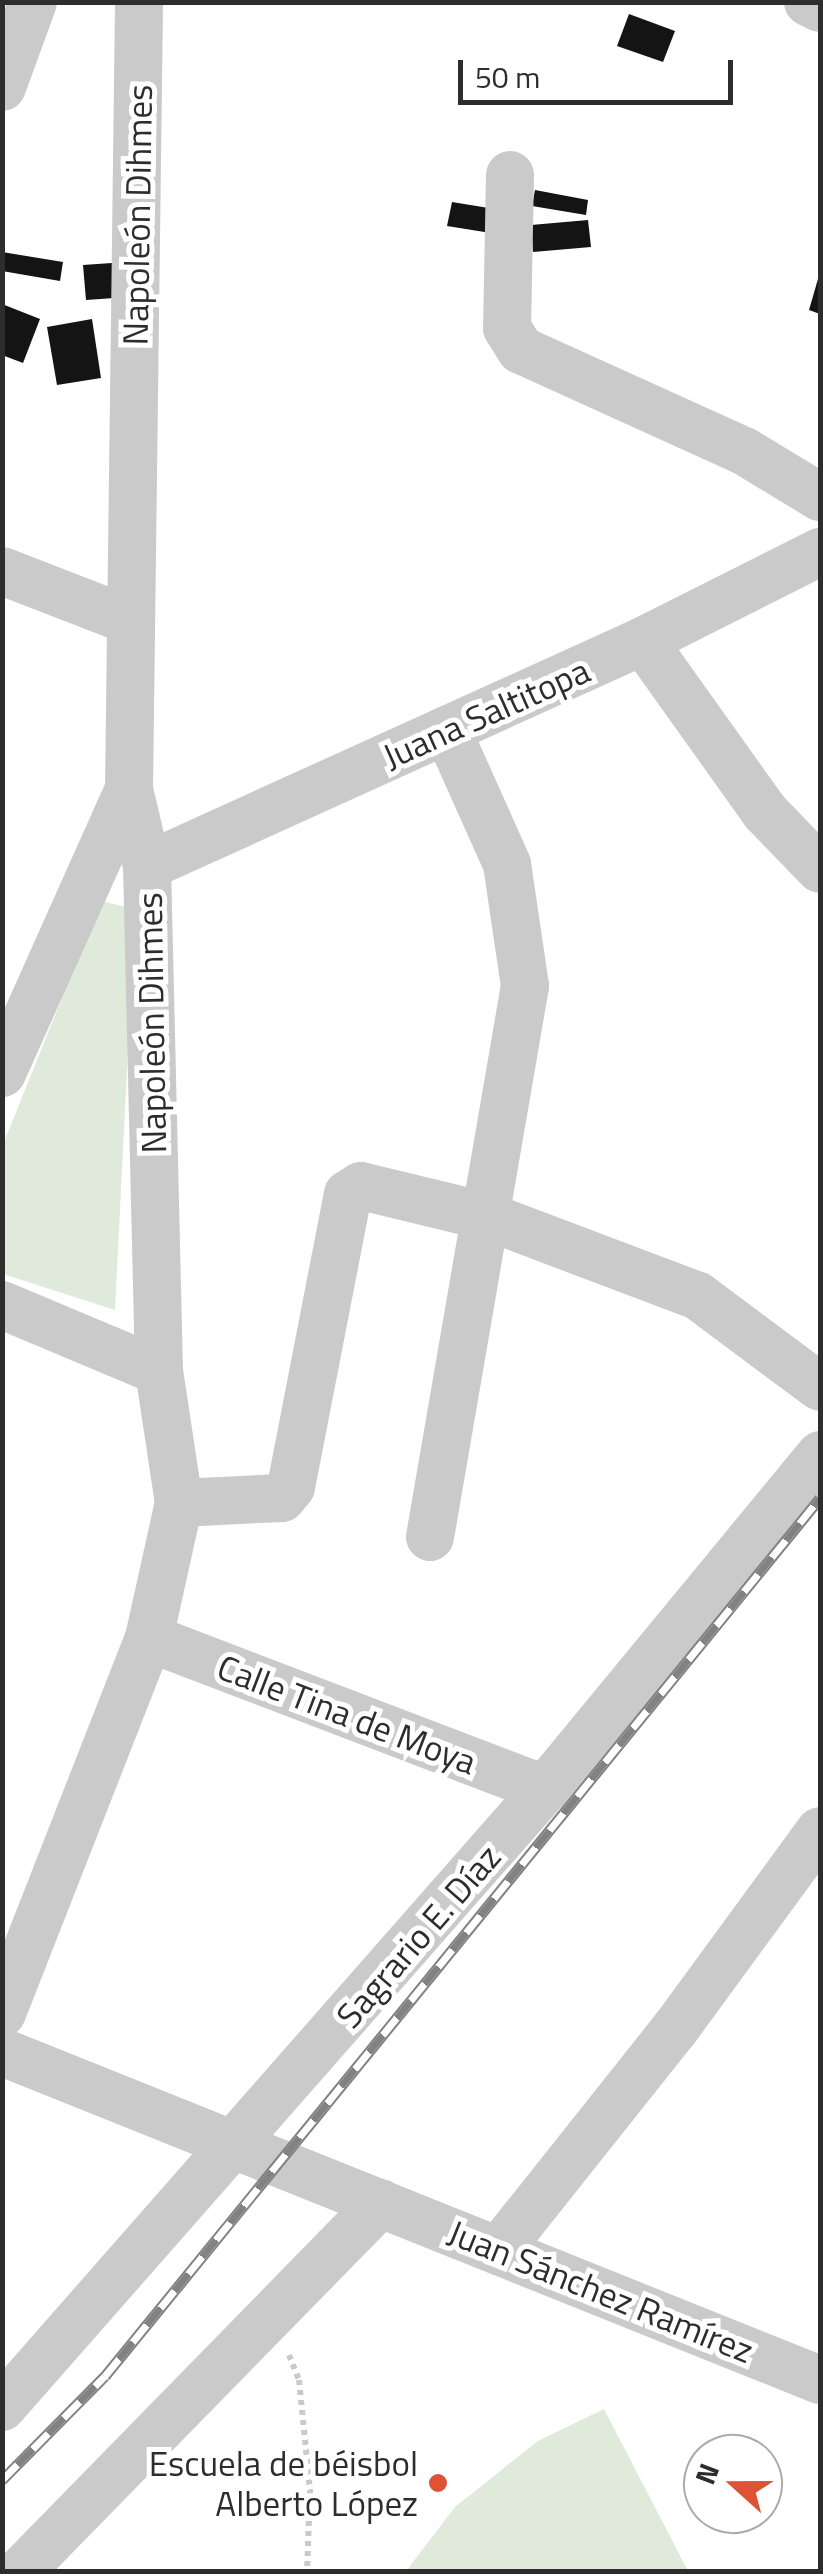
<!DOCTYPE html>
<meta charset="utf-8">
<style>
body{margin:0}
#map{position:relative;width:823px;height:2574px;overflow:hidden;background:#fff;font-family:"Titillium Web",sans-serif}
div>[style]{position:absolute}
.green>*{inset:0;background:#dfeada}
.building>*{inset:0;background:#141414}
.path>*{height:6px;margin-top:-3px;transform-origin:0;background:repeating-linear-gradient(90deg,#cacaca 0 5px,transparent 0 10px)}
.minor>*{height:48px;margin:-24px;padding:0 24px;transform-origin:24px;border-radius:24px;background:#cacaca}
.rail>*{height:11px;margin-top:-5.5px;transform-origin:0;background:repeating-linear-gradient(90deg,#fff 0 22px,#828282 0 44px);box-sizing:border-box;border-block:2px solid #828282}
.dots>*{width:28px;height:28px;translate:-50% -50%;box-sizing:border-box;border:5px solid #fff;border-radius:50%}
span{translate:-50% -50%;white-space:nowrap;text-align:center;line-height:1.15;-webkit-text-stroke:10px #fff;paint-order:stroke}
.street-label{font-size:35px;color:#2d2d2d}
.poi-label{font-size:35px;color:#2d2d2d}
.right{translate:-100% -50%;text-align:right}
.frame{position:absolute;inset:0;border:5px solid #2d2d2d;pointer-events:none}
.north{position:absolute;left:683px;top:2434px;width:100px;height:100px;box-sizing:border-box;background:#fff;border:2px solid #ababab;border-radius:50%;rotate:291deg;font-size:28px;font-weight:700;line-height:40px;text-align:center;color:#2d2d2d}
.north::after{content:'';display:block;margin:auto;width:35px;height:45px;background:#dd5335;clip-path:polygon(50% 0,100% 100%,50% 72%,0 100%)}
.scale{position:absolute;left:458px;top:60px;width:275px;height:45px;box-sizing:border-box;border:5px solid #2d2d2d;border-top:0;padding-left:12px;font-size:30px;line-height:35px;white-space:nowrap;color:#2d2d2d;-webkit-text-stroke:8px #fff;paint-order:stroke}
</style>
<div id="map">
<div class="green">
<i style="clip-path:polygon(101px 901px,135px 909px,115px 1310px,3px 1274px,2px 1147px)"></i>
<i style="clip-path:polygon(604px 2409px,688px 2571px,406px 2571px,455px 2507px,538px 2441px)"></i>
</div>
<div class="building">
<i style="clip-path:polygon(629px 14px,675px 31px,663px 62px,617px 46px)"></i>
<i style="clip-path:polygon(535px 190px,588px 200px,586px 215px,532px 206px)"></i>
<i style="clip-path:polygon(452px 202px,501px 210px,497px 234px,447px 226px)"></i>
<i style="clip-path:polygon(588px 220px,591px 247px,533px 252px,531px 225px)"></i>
<i style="clip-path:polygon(2px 252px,63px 262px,60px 281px,2px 271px)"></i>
<i style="clip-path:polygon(126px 262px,129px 297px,86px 300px,83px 265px)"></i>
<i style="clip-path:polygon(820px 272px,820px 314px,809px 310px)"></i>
<i style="clip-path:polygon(2px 304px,40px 319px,23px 363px,2px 355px)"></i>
<i style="clip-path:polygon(92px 319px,101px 378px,57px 385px,47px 327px)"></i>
</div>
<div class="path">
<i style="left:289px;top:2355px;width:27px;rotate:68deg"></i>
<i style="left:299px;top:2380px;width:112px;rotate:84.3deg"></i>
<i style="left:310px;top:2491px;width:81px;rotate:92.1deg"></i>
</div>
<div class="minor">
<i style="left:808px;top:2px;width:13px;rotate:27deg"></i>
<i style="left:2px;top:87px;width:90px;rotate:-70deg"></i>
<i style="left:510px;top:175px;width:153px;rotate:91.1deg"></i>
<i style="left:507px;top:328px;width:26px;rotate:58deg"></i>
<i style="left:521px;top:350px;width:245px;rotate:24.4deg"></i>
<i style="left:744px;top:451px;width:89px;rotate:31.2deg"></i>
<i style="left:2px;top:571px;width:138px;rotate:21.2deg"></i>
<i style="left:643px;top:641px;width:210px;rotate:54.5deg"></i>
<i style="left:765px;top:812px;width:79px;rotate:46deg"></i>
<i style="left:147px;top:866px;width:545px;rotate:-24.4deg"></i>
<i style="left:643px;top:641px;width:198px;rotate:-26.7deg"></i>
<i style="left:2px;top:1073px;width:311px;rotate:-65.9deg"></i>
<i style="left:2px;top:1305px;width:170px;rotate:22.8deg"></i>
<i style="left:179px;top:1503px;width:103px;rotate:-2.8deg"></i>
<i style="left:282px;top:1498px;width:14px;rotate:-51deg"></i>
<i style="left:291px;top:1487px;width:298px;rotate:-79deg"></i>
<i style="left:348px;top:1194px;width:15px;rotate:-32deg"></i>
<i style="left:361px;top:1186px;width:132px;rotate:13.6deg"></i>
<i style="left:489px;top:1217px;width:223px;rotate:20.7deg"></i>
<i style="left:698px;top:1296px;width:152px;rotate:36.7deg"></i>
<i style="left:430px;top:1537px;width:559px;rotate:-80.22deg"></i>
<i style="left:525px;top:986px;width:123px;rotate:-98.4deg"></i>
<i style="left:507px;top:864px;width:147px;rotate:-114.1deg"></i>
<i style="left:149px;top:1638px;width:424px;rotate:20.9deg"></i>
<i style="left:2px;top:2013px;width:403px;rotate:-68.6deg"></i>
<i style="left:149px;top:1638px;width:138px;rotate:-77.5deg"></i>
<i style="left:179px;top:1503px;width:134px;rotate:-98.6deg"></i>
<i style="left:159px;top:1371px;width:505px;rotate:-91.36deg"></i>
<i style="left:147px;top:866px;width:79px;rotate:-103.2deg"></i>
<i style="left:129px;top:789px;width:787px;rotate:-89.27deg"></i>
<i style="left:2px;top:2052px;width:881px;rotate:21.85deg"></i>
<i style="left:499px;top:2250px;width:283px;rotate:-51.5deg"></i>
<i style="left:675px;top:2029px;width:245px;rotate:-53.8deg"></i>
<i style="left:2px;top:2407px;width:823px;rotate:-48.7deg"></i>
<i style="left:545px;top:1789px;width:433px;rotate:-50.5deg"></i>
<i style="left:20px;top:2572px;width:516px;rotate:-45.63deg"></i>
</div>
<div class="rail">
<i style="left:2px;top:2480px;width:146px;rotate:-45.3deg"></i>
<i style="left:105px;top:2376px;width:1132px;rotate:-50.84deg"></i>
</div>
<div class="dots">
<i style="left:438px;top:2483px;background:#dd5335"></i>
</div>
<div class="street-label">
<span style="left:137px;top:215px;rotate:-89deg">Napoleón Dihmes</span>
<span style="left:486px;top:713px;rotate:-24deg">Juana Saltitopa</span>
<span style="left:151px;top:1023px;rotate:-91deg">Napoleón Dihmes</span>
<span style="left:347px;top:1714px;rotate:21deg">Calle Tina de Moya</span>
<span style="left:418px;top:1936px;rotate:-49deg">Sagrario E. Díaz</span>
<span style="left:601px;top:2291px;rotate:22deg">Juan Sánchez Ramírez</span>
</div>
<div class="poi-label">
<span class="right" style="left:418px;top:2483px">Escuela de béisbol<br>Alberto López</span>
</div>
<div class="frame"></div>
<div class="north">N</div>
<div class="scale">50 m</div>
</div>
